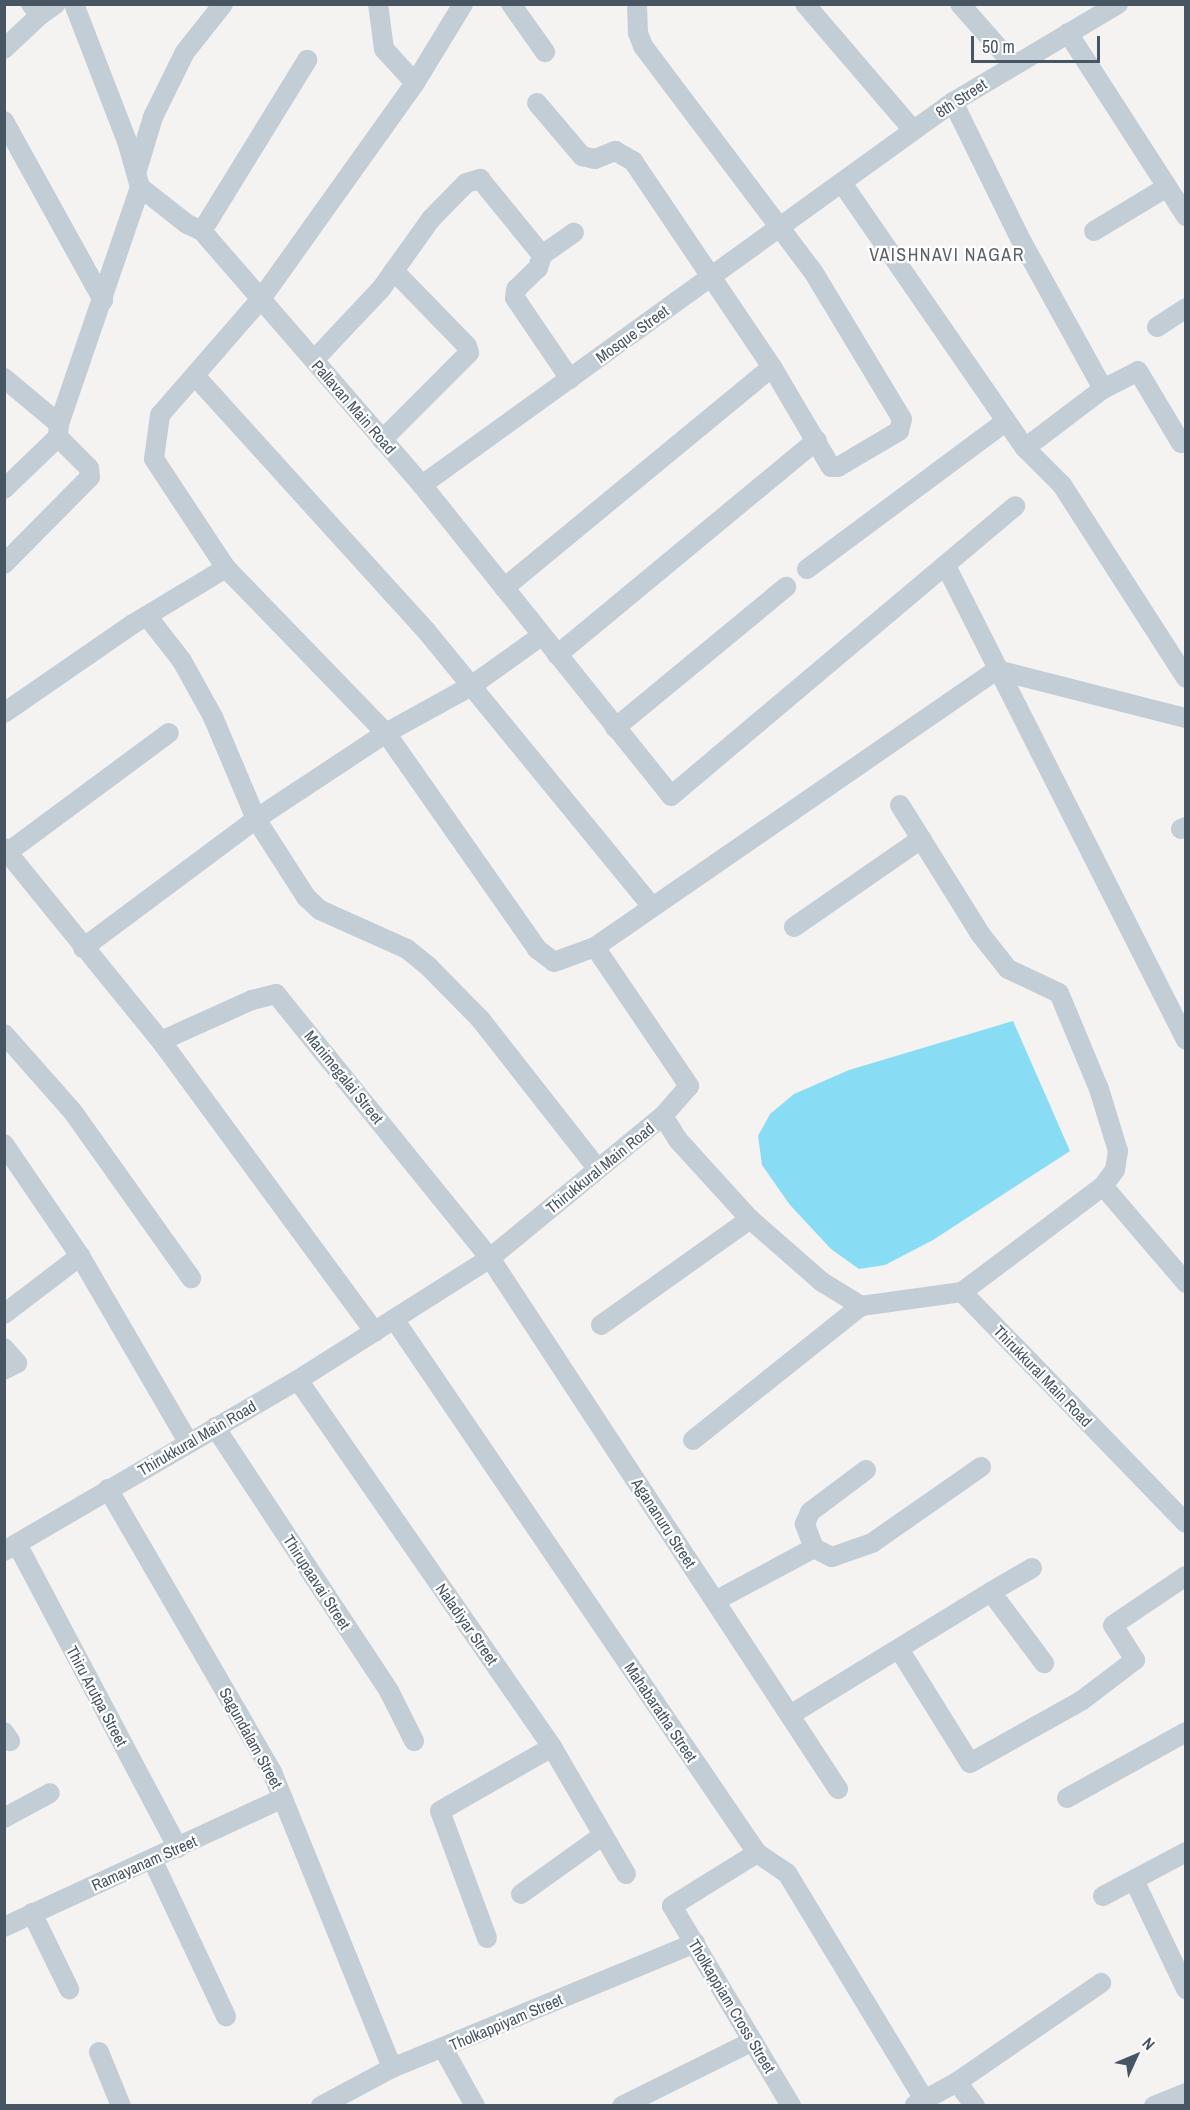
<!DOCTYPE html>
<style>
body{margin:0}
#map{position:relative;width:1190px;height:2110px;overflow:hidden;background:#f5f3f2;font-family:"Archivo Narrow",sans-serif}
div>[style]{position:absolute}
.water>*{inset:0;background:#88ddf5}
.minor>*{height:20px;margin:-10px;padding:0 10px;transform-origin:10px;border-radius:10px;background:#c2cdd5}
span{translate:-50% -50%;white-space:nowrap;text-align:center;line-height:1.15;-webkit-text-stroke:4.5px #fff;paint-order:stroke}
.street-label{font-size:16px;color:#485562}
.neighbourhood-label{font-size:18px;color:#5e6268;letter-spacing:1.5px}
.frame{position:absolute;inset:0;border:6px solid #485562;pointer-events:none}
.north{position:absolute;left:1106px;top:2026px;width:60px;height:60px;-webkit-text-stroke:4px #fff;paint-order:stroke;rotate:46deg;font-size:16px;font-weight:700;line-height:24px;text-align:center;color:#485562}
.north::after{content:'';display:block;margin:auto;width:21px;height:27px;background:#485562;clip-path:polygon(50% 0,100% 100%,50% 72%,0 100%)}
.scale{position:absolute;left:971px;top:36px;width:129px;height:27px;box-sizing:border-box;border:3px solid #485562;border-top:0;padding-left:8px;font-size:18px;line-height:21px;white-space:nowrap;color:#485562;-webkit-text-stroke:4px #fff;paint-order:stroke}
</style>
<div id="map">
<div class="water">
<i style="clip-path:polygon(1013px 1021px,1070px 1151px,933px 1240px,885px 1265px,859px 1269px,831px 1249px,790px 1205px,762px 1165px,758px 1136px,770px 1114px,794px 1094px,849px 1070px)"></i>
</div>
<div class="minor">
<i style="left:31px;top:4px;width:14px;rotate:51deg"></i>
<i style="left:40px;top:15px;width:19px;rotate:-35deg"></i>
<i style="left:74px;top:4px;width:147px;rotate:68.9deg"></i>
<i style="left:127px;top:141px;width:48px;rotate:74.2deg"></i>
<i style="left:140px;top:187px;width:60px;rotate:38.2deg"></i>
<i style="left:187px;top:224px;width:17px;rotate:25deg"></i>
<i style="left:202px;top:231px;width:336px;rotate:49.1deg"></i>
<i style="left:422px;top:485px;width:398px;rotate:51.3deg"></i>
<i style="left:671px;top:796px;width:450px;rotate:-40.1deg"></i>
<i style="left:378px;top:4px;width:45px;rotate:82.4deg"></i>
<i style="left:384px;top:49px;width:46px;rotate:47.6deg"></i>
<i style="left:463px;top:4px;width:92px;rotate:121.3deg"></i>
<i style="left:415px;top:83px;width:267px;rotate:125.5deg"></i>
<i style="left:260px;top:300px;width:152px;rotate:131deg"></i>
<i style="left:160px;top:415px;width:44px;rotate:97.8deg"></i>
<i style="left:154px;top:459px;width:131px;rotate:56.6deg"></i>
<i style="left:226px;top:568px;width:230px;rotate:45.9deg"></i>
<i style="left:386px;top:733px;width:264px;rotate:55deg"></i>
<i style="left:537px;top:949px;width:21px;rotate:37deg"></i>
<i style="left:554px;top:962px;width:44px;rotate:-20.1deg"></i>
<i style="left:595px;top:947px;width:488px;rotate:-34.6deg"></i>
<i style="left:997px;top:670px;width:195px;rotate:14.3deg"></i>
<i style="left:511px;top:4px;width:59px;rotate:54.7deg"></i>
<i style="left:805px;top:4px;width:166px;rotate:49.4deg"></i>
<i style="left:960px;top:4px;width:80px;rotate:48.5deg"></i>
<i style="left:1068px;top:33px;width:218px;rotate:57.2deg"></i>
<i style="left:4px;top:49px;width:50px;rotate:-43.4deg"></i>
<i style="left:953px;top:102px;width:156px;rotate:63.8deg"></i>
<i style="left:1022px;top:242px;width:168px;rotate:61.1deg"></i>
<i style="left:537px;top:103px;width:70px;rotate:49.7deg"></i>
<i style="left:582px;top:156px;width:13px;rotate:13deg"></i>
<i style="left:595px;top:159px;width:22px;rotate:-22deg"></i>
<i style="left:615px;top:151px;width:21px;rotate:29deg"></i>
<i style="left:633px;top:161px;width:249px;rotate:56deg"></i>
<i style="left:772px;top:367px;width:116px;rotate:59.5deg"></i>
<i style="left:831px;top:467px;width:7px"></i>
<i style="left:838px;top:467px;width:71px;rotate:-30.5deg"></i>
<i style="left:899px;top:431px;width:12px;rotate:-76deg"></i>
<i style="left:902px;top:419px;width:170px;rotate:-121.1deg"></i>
<i style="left:814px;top:273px;width:284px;rotate:-127deg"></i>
<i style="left:643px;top:46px;width:14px;rotate:-111deg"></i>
<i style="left:638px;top:33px;width:29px;rotate:-92deg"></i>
<i style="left:4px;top:121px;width:205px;rotate:61.1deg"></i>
<i style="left:137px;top:170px;width:55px;rotate:-73.2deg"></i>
<i style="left:153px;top:117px;width:72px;rotate:-63.8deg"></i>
<i style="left:185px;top:52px;width:61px;rotate:-51.6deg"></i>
<i style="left:842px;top:183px;width:322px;rotate:55.4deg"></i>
<i style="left:1025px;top:448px;width:52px;rotate:45deg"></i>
<i style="left:1062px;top:485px;width:229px;rotate:57.3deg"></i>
<i style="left:202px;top:231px;width:201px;rotate:-58.4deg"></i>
<i style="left:1094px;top:231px;width:85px;rotate:-31.1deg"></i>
<i style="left:542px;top:255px;width:39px;rotate:-35deg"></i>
<i style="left:1157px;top:327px;width:35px;rotate:-33deg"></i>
<i style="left:314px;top:360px;width:98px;rotate:-46.7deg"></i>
<i style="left:381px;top:289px;width:86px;rotate:-54.5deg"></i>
<i style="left:431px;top:219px;width:50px;rotate:-45.8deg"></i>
<i style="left:466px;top:183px;width:15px;rotate:-16deg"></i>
<i style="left:480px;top:179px;width:98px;rotate:50.8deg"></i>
<i style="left:542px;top:255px;width:14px;rotate:107deg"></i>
<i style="left:538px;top:268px;width:30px;rotate:136deg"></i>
<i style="left:516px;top:289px;width:9px;rotate:96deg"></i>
<i style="left:515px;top:298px;width:98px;rotate:55.8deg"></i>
<i style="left:196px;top:377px;width:345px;rotate:47.8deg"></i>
<i style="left:428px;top:633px;width:354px;rotate:50.7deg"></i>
<i style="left:4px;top:378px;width:72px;rotate:39.9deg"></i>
<i style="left:382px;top:440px;width:123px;rotate:-45deg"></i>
<i style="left:469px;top:353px;width:7px;rotate:-106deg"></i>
<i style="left:467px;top:346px;width:105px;rotate:-134.2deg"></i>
<i style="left:1025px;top:448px;width:98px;rotate:-37.1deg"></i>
<i style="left:1103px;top:389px;width:39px;rotate:-27deg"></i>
<i style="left:1138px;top:371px;width:84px;rotate:59.2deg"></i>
<i style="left:422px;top:485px;width:655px;rotate:-35.8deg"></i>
<i style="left:953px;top:102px;width:192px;rotate:-30.7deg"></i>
<i style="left:4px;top:489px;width:75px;rotate:-43.9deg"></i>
<i style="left:4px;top:564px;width:122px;rotate:-45.3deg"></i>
<i style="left:90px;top:477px;width:9px;rotate:-96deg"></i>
<i style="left:89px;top:468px;width:44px;rotate:-135deg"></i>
<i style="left:58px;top:437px;width:13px;rotate:-86deg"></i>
<i style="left:59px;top:424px;width:250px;rotate:-71.1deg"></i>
<i style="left:946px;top:566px;width:531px;rotate:63.15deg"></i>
<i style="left:807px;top:569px;width:248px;rotate:-36.6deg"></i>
<i style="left:504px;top:588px;width:347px;rotate:-39.5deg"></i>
<i style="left:147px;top:616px;width:57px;rotate:52.1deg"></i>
<i style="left:182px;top:661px;width:64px;rotate:61deg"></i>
<i style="left:213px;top:717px;width:111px;rotate:67.1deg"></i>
<i style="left:256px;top:819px;width:93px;rotate:57.3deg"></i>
<i style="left:306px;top:897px;width:19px;rotate:43deg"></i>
<i style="left:320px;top:910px;width:95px;rotate:24.1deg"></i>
<i style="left:407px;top:949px;width:28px;rotate:39deg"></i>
<i style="left:429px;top:967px;width:74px;rotate:45.5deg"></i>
<i style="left:481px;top:1020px;width:189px;rotate:51.9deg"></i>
<i style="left:557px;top:655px;width:337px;rotate:-39.6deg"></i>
<i style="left:4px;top:713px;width:157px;rotate:-34.6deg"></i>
<i style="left:133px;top:624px;width:109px;rotate:-31.1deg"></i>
<i style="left:615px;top:728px;width:222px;rotate:-39.5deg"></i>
<i style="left:900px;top:805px;width:153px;rotate:58.1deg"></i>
<i style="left:981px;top:935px;width:43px;rotate:51.5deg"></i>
<i style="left:1008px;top:969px;width:56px;rotate:25.2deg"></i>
<i style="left:1059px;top:993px;width:104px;rotate:67.4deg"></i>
<i style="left:1099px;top:1089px;width:65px;rotate:73deg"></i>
<i style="left:1118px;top:1151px;width:19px;rotate:99deg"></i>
<i style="left:1115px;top:1170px;width:20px;rotate:127deg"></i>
<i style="left:1181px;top:829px;width:5px;rotate:-22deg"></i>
<i style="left:4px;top:848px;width:249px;rotate:50.9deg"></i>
<i style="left:161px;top:1041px;width:361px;rotate:53.7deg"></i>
<i style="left:8px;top:852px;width:200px;rotate:-36.5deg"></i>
<i style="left:794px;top:927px;width:155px;rotate:-34.7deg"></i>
<i style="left:595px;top:947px;width:168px;rotate:55.9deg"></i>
<i style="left:689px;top:1086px;width:40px;rotate:131deg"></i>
<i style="left:83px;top:948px;width:216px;rotate:-36.7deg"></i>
<i style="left:256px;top:819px;width:156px;rotate:-33.5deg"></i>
<i style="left:386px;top:733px;width:97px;rotate:-28.9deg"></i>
<i style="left:471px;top:686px;width:86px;rotate:-35.5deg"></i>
<i style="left:4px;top:1034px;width:104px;rotate:48.5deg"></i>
<i style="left:73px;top:1112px;width:204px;rotate:54.6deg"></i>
<i style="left:161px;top:1041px;width:100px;rotate:-24.3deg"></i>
<i style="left:252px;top:1000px;width:25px;rotate:-14deg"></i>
<i style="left:276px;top:994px;width:340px;rotate:51deg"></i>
<i style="left:490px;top:1258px;width:635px;rotate:56.76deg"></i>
<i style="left:4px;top:1144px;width:135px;rotate:55.8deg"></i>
<i style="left:80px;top:1256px;width:216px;rotate:59.8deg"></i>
<i style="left:962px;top:1292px;width:176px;rotate:-36.9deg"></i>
<i style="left:1103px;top:1186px;width:128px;rotate:49.4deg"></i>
<i style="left:4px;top:1314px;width:96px;rotate:-37.3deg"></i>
<i style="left:394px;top:1319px;width:646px;rotate:55.79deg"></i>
<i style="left:757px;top:1853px;width:36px;rotate:34deg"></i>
<i style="left:787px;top:1873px;width:267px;rotate:58.8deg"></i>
<i style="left:601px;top:1325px;width:183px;rotate:-35.4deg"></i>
<i style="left:4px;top:1348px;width:20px;rotate:49deg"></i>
<i style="left:17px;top:1363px;width:15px;rotate:152deg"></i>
<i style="left:298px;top:1380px;width:446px;rotate:55.3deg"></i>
<i style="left:552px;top:1747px;width:147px;rotate:59.8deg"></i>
<i style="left:215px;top:1427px;width:316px;rotate:56.6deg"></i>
<i style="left:389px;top:1691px;width:56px;rotate:63.4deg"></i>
<i style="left:693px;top:1440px;width:215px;rotate:-38.6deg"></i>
<i style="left:108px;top:1489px;width:327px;rotate:59.9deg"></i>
<i style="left:272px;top:1772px;width:319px;rotate:67.9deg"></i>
<i style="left:17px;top:1544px;width:344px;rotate:62.1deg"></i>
<i style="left:814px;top:1548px;width:20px;rotate:27deg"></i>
<i style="left:832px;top:1557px;width:42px;rotate:-19.3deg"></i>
<i style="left:872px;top:1543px;width:133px;rotate:-34.9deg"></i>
<i style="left:4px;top:1551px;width:340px;rotate:-30.2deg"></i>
<i style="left:298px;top:1380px;width:227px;rotate:-32.4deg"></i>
<i style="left:490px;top:1258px;width:224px;rotate:-39.4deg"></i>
<i style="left:663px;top:1116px;width:28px;rotate:58deg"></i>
<i style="left:678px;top:1140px;width:107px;rotate:47.7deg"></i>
<i style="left:750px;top:1219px;width:96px;rotate:41.2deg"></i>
<i style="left:822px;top:1282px;width:46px;rotate:31.6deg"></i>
<i style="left:861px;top:1306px;width:102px;rotate:-7.9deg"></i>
<i style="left:962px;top:1292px;width:322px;rotate:45.9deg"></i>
<i style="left:1032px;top:1568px;width:48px;rotate:149.7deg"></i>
<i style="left:991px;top:1592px;width:89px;rotate:53.3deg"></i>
<i style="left:715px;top:1601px;width:112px;rotate:-28.2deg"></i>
<i style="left:814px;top:1548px;width:26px;rotate:-111deg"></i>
<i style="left:805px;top:1524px;width:13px;rotate:-67deg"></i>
<i style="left:810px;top:1512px;width:70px;rotate:-36.9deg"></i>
<i style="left:899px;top:1649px;width:134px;rotate:58.1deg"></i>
<i style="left:970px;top:1763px;width:127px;rotate:-29.2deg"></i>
<i style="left:1081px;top:1701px;width:68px;rotate:-37.2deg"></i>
<i style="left:1135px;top:1660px;width:41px;rotate:-122.2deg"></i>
<i style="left:1113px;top:1625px;width:88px;rotate:-33.9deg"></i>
<i style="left:790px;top:1715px;width:236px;rotate:-31.5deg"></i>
<i style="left:4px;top:1732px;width:11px;rotate:56deg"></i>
<i style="left:1067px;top:1798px;width:136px;rotate:-29deg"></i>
<i style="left:4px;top:1818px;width:52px;rotate:-28.5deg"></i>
<i style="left:757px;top:1853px;width:100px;rotate:148.1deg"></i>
<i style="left:672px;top:1906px;width:233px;rotate:59.2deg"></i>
<i style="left:152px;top:1859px;width:174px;rotate:64.8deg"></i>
<i style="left:1134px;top:1880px;width:121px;rotate:64.5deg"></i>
<i style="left:521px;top:1894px;width:101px;rotate:-35.7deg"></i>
<i style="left:1103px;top:1896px;width:94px;rotate:-27.9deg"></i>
<i style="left:32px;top:1913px;width:85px;rotate:64deg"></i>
<i style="left:4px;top:1927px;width:307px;rotate:-24.8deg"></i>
<i style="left:487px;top:1938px;width:135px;rotate:-110.3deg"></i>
<i style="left:440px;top:1811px;width:129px;rotate:-29.7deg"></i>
<i style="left:443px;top:2048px;width:66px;rotate:61.1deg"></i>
<i style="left:99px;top:2052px;width:58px;rotate:67.8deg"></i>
<i style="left:957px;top:2082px;width:30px;rotate:53deg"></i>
<i style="left:915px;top:2105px;width:48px;rotate:-28.7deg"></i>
<i style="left:957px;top:2082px;width:175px;rotate:-34.5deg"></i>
<i style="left:321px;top:2106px;width:81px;rotate:-28.2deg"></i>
<i style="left:392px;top:2068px;width:328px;rotate:-22.4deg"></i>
<i style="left:622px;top:2106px;width:146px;rotate:-26.4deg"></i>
<i style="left:1154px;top:2106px;width:35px;rotate:-22deg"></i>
</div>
<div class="street-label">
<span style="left:961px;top:98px;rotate:-33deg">8th Street</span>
<span style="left:632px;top:334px;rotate:-36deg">Mosque Street</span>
<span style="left:354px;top:407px;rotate:49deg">Pallavan Main Road</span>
<span style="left:344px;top:1077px;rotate:51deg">Manimegalai Street</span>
<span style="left:600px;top:1168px;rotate:-39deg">Thirukkural Main Road</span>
<span style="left:1043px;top:1376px;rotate:46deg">Thirukkural Main Road</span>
<span style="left:197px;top:1438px;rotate:-30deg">Thirukkural Main Road</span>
<span style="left:664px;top:1523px;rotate:57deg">Agananuru Street</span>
<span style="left:317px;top:1582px;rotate:57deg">Thirupaavai Street</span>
<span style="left:467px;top:1624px;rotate:55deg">Naladiyar Street</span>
<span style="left:97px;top:1696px;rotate:62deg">Thiru Arutpa Street</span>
<span style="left:661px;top:1712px;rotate:56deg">Mahabaratha Street</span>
<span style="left:251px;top:1738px;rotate:61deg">Sagundalam Street</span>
<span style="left:144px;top:1863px;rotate:-24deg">Ramayanam Street</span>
<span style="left:732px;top:2006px;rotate:59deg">Tholkappiam Cross Street</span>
<span style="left:506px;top:2022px;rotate:-23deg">Tholkappiyam Street</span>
</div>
<div class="neighbourhood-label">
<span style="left:947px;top:255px">VAISHNAVI NAGAR</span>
</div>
<div class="frame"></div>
<div class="north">N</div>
<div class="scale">50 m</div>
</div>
